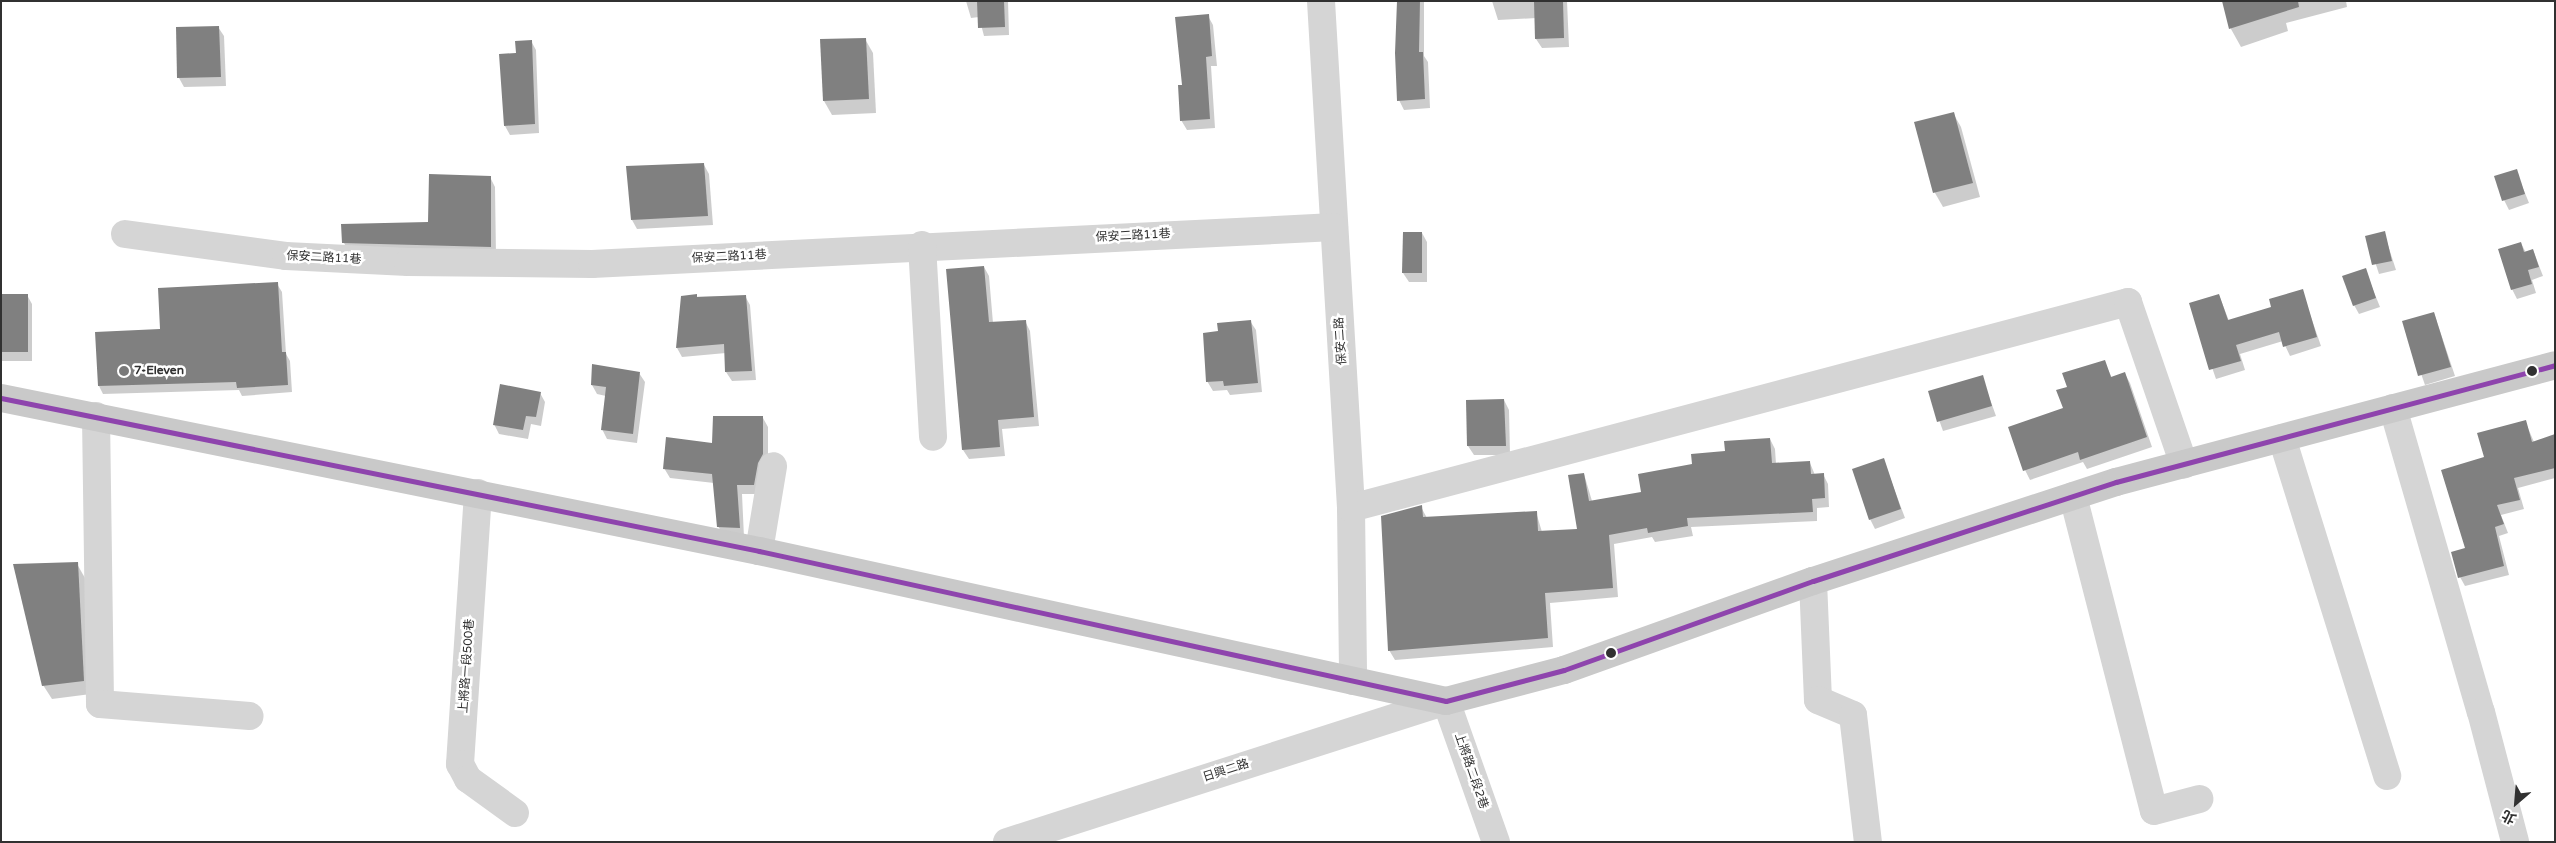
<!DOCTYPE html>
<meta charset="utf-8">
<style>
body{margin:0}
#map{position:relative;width:2556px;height:843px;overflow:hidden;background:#fff;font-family:"Varela Round","Noto Sans TC",sans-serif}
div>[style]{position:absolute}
.shadow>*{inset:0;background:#0003}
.building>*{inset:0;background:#808080}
.minor>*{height:28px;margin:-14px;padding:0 14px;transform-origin:14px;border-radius:14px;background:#d5d5d5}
.major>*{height:28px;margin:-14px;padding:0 14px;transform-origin:14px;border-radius:14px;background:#c9c9c9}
.bus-1>*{height:5px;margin:-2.5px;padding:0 2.5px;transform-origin:2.5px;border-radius:2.5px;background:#8e44ad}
.dots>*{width:14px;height:14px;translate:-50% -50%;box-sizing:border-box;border:2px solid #fff;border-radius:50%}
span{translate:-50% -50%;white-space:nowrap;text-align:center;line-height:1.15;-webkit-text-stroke:5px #fff;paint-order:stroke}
.street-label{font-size:12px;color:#313131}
.poi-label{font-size:12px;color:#313131;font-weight:700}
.left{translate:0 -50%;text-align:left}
.frame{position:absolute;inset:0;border:2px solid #313131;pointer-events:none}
.north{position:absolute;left:2491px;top:778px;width:50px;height:50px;-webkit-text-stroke:4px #fff;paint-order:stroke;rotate:207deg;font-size:14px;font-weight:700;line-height:20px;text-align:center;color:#313131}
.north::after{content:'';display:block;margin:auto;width:18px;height:22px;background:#313131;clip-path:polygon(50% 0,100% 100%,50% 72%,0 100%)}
</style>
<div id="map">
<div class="shadow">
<i style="clip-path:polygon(966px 1px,1008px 1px,1009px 35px,984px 36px,979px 17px,971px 18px)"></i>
<i style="clip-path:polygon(1398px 1px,1424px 2px,1424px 56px,1428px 62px,1430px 108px,1404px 110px,1399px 100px)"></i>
<i style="clip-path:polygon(1492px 1px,1567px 1px,1569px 47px,1542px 48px,1536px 39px,1536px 18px,1498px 20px)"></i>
<i style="clip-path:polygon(2223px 1px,2346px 1px,2347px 7px,2286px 23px,2288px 31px,2241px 47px,2231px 29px)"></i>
<i style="clip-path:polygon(1208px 16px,1213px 25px,1217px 66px,1211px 66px,1215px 128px,1187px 130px,1181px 120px)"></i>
<i style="clip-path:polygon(218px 27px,224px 36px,226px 86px,184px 87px,179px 78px)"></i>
<i style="clip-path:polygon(865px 39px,873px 53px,876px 113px,832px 115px,824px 101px)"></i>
<i style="clip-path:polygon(531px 41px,536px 50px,539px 133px,510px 135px,505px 126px,500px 56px,517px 55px)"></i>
<i style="clip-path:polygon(1953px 113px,1961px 127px,1980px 197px,1943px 207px,1935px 193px,1915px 123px)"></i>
<i style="clip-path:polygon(704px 165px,709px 174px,713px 225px,637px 229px,632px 220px)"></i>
<i style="clip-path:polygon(2516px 171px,2529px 203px,2509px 210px,2504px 200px)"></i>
<i style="clip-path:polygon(490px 177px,495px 187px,496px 256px,349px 252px,344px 243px,430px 223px)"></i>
<i style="clip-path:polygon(1422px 233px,1427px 242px,1427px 282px,1409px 282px,1403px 273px)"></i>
<i style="clip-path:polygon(2384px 233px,2396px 270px,2379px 274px,2367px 237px)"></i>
<i style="clip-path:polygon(2521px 243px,2526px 253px,2533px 250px,2543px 276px,2532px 280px,2536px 293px,2517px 299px,2512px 289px)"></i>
<i style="clip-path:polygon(984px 267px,989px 276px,993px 323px,1025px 321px,1030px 331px,1039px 426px,1002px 429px,1005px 456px,969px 459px,963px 450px,948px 270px)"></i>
<i style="clip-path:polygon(2365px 270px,2380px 307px,2359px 314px,2354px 305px)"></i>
<i style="clip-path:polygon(277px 284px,282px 292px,286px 354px,290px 361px,292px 392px,242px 396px,239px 390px,103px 394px,99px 386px,162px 330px)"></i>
<i style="clip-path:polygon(2302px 291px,2321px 346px,2290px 356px,2283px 341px,2240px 354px,2245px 370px,2216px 379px,2190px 304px,2219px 295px,2229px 321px,2273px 308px)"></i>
<i style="clip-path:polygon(1px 295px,27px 295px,32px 304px,32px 361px,1px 361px)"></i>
<i style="clip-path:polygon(745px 296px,750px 305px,756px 380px,732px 381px,726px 372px,726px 353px,682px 357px,677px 348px,682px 297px)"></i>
<i style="clip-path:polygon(2434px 313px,2455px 376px,2425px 385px,2403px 322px)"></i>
<i style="clip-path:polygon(1250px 321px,1256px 330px,1262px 392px,1230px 395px,1227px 390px,1213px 391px,1207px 381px,1219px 332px)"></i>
<i style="clip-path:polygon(2104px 361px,2112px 378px,2125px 374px,2130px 383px,2152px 447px,2087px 469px,2083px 462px,2030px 480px,2025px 470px,2064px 409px,2068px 387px)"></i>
<i style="clip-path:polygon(639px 373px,645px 382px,637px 443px,607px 439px,602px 429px,606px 396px,597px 394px,592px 385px)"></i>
<i style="clip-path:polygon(1982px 377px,1996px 416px,1943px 431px,1929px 392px)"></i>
<i style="clip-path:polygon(540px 393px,545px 402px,541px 426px,531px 424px,528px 439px,499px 434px,494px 424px)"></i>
<i style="clip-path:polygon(1504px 400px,1509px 410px,1510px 455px,1474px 455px,1468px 446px,1468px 401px)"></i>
<i style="clip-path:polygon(763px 418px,768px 427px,768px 464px,759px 494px,742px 494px,744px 537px,724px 536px,718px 526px,714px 483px,670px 478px,664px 468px)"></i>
<i style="clip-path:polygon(2525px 421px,2534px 442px,2555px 436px,2555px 478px,2518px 488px,2524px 509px,2501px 515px,2508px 533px,2499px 536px,2509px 575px,2465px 586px,2460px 577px,2485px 457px)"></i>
<i style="clip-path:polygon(1770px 439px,1775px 449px,1776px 464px,1810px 463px,1815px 475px,1823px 474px,1828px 484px,1829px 507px,1817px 508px,1817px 521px,1691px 527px,1693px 536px,1655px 542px,1652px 537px,1614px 544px,1618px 597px,1550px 603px,1553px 647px,1395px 660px,1389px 650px,1421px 507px,1427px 518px,1536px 512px,1542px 532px,1579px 530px,1584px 474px,1592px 501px,1643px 493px,1693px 465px)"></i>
<i style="clip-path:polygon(1883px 459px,1905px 518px,1875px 529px,1870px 519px)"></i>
<i style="clip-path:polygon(77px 564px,85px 578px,91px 694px,52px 699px,43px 685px)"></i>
</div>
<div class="building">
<i style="clip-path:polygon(977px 1px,1004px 1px,1005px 27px,978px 28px)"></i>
<i style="clip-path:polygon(1397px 1px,1420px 1px,1419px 52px,1423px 52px,1425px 99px,1397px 101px,1395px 53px)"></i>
<i style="clip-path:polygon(1534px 1px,1563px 1px,1564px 38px,1535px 39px)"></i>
<i style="clip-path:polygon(2222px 1px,2298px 1px,2299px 7px,2229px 29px)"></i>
<i style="clip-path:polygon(1209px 14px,1212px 56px,1206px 57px,1210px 119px,1180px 121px,1178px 85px,1182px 85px,1175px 17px)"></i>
<i style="clip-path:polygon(219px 26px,221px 77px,177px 78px,176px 27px)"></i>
<i style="clip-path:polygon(866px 38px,869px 99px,823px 101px,820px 39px)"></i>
<i style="clip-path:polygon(532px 40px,535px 124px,504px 126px,499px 54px,516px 53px,515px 41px)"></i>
<i style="clip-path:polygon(1954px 112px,1973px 183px,1933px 193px,1914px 122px)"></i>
<i style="clip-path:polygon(704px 163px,708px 216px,631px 220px,626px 166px)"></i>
<i style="clip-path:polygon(2517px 169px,2525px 194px,2502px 201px,2494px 176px)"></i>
<i style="clip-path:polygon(429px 174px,491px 176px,491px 247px,342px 243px,341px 224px,428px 222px)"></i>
<i style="clip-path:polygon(2385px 231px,2392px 261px,2372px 265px,2365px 236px)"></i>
<i style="clip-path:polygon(1403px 232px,1422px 232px,1422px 273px,1402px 273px)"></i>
<i style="clip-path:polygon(2521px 242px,2524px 252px,2533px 249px,2539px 267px,2528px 270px,2532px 284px,2511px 290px,2498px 249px)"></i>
<i style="clip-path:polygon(984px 266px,989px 322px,1026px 320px,1034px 417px,998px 420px,1000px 447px,962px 450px,946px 269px)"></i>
<i style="clip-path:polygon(2366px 268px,2376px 298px,2353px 306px,2342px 276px)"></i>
<i style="clip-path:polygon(278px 282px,282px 352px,286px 352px,288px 385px,237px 388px,236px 382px,98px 386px,95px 332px,160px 329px,158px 288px)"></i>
<i style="clip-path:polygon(2303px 289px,2317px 337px,2283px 347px,2279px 332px,2236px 345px,2241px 361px,2209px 370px,2189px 303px,2219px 294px,2228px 320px,2271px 307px,2269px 299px)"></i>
<i style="clip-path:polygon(1px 294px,28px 294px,28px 352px,1px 352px)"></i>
<i style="clip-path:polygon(697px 294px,697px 297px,746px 295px,752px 371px,725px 372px,724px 344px,676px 348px,681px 296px)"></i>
<i style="clip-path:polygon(2434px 312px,2451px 367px,2418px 376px,2402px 321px)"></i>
<i style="clip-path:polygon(1251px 320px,1258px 383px,1224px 386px,1223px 381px,1206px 382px,1203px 333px,1218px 331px,1217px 323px)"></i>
<i style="clip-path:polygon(2105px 360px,2111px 377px,2125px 372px,2147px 437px,2080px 460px,2078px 452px,2023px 471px,2008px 427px,2063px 408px,2056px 390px,2067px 387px,2062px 373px)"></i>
<i style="clip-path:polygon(592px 364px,640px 372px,633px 434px,601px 430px,606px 387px,591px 385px)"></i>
<i style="clip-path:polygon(1983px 375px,1992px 406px,1937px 422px,1928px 391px)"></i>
<i style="clip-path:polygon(500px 384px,541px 392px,536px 417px,526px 416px,523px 430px,493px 425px)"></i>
<i style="clip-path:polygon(1504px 399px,1506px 446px,1467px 446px,1466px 400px)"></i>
<i style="clip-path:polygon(713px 416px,763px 416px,763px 454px,758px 463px,754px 485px,737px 485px,740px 528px,717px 527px,712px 474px,663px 469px,666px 437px,712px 443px)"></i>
<i style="clip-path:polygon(2526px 420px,2532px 442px,2555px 434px,2555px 468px,2514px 478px,2520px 500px,2497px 505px,2504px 524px,2495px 527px,2504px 566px,2458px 578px,2451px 552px,2465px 548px,2441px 470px,2484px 457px,2477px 433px)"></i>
<i style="clip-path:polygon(1770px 438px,1772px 463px,1810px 461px,1811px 474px,1824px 473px,1825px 498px,1812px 499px,1813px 512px,1687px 518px,1688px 526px,1648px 533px,1647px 528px,1609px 535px,1613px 588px,1545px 593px,1548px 638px,1388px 651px,1381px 516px,1422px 505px,1423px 517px,1537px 511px,1538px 531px,1577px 529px,1568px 475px,1584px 473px,1589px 501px,1641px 492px,1638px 474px,1692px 464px,1691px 454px,1725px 451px,1724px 441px)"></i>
<i style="clip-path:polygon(1884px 458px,1901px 509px,1869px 520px,1852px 469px)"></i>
<i style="clip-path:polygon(78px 562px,84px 681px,42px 686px,13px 564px)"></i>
</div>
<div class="minor">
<i style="left:1321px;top:1px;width:508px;rotate:86.61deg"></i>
<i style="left:1351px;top:508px;width:173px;rotate:89.3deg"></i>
<i style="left:125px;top:234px;width:162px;rotate:7.8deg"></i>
<i style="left:286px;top:256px;width:122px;rotate:2.8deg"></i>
<i style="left:408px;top:262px;width:184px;rotate:0.6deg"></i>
<i style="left:592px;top:264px;width:743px;rotate:-2.85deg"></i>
<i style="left:922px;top:245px;width:192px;rotate:86.7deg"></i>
<i style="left:2393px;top:408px;width:316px;rotate:73.9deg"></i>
<i style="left:2481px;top:712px;width:134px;rotate:75.3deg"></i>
<i style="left:96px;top:416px;width:288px;rotate:89.2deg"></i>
<i style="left:100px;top:704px;width:150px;rotate:4.6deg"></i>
<i style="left:2282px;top:438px;width:354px;rotate:72.7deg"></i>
<i style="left:478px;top:493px;width:272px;rotate:93.8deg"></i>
<i style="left:460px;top:764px;width:17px;rotate:62deg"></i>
<i style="left:468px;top:779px;width:58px;rotate:35.9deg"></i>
<i style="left:2073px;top:496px;width:325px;rotate:75.6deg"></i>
<i style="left:2154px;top:811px;width:47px;rotate:-14.9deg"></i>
<i style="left:1351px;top:508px;width:804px;rotate:-14.85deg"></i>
<i style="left:2128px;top:302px;width:172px;rotate:71deg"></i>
<i style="left:759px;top:551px;width:86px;rotate:-80.6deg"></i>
<i style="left:1813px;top:581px;width:119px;rotate:87.6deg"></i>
<i style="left:1818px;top:700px;width:38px;rotate:23deg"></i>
<i style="left:1853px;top:715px;width:128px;rotate:83.3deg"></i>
<i style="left:1007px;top:842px;width:461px;rotate:-17.8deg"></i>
<i style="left:1446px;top:701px;width:150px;rotate:70.5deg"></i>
</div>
<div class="major">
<i style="left:1px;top:398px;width:773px;rotate:11.41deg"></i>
<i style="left:759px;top:551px;width:703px;rotate:12.32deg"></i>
<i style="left:1446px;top:701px;width:122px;rotate:-14.7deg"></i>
<i style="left:1564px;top:670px;width:264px;rotate:-19.7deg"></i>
<i style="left:1813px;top:581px;width:319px;rotate:-18.1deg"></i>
<i style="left:2116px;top:482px;width:454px;rotate:-14.9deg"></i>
</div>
<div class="bus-1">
<i style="left:1px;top:398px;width:773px;rotate:11.41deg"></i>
<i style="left:759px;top:551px;width:703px;rotate:12.32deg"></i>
<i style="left:1446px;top:701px;width:122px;rotate:-14.7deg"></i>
<i style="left:1564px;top:670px;width:264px;rotate:-19.7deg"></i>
<i style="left:1813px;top:581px;width:319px;rotate:-18.1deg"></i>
<i style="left:2116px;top:482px;width:454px;rotate:-14.9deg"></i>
</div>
<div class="dots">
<i style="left:124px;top:371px;background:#797979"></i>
<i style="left:2532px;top:371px;background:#313131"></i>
<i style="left:1611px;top:653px;background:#313131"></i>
</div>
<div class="street-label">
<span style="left:1133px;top:236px;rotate:-3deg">保安二路11巷</span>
<span style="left:729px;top:257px;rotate:-3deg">保安二路11巷</span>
<span style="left:324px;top:258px;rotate:3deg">保安二路11巷</span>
<span style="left:1341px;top:341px;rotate:-94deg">保安二路</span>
<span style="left:467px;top:666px;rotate:-86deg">上將路一段500巷</span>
<span style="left:1226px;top:771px;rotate:-18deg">日興二路</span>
<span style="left:1471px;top:771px;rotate:71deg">上將路二段2巷</span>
</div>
<div class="poi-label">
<span class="left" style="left:134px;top:371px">7-Eleven</span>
</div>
<div class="frame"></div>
<div class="north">北</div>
</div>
